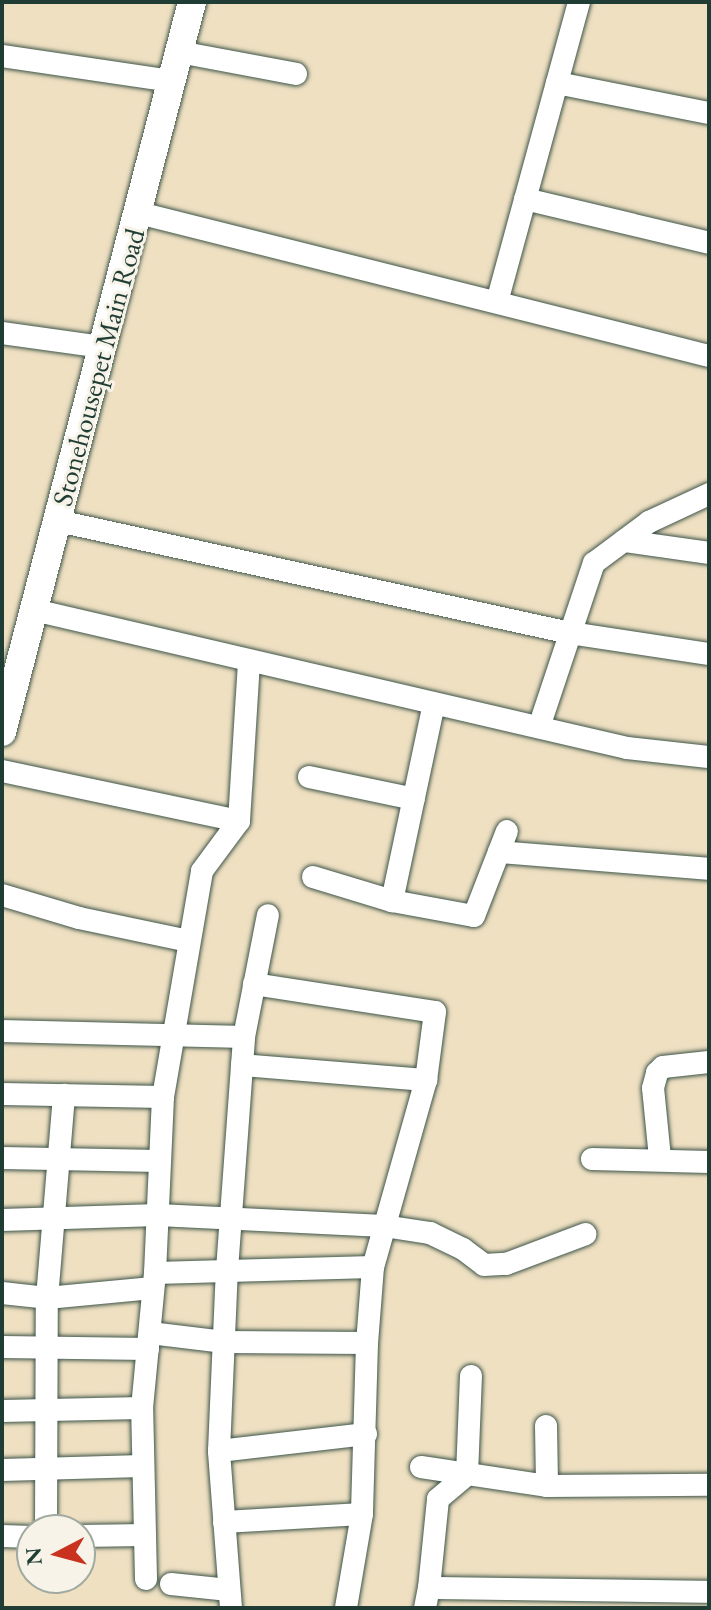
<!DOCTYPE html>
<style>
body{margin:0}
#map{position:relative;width:711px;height:1610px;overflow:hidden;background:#efe0c2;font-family:"EB Garamond",serif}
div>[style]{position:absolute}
.roads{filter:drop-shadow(0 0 2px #3e5549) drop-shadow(0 0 2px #3e5549)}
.minor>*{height:22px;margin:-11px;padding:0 11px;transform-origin:11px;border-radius:11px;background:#fff}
.major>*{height:28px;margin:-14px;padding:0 14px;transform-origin:14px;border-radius:14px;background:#fff}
span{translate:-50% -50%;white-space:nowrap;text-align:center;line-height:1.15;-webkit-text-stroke:6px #f7f3e8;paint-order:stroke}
.street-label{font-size:28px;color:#1f3d34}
.frame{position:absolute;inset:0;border:4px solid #1f3d34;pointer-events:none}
.north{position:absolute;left:16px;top:1514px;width:80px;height:80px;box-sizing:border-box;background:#f7f3e8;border:2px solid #a1aaa0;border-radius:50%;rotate:264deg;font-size:22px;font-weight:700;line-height:32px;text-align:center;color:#1f3d34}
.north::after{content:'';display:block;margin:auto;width:28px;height:36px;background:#c8321e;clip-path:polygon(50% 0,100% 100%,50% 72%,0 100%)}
</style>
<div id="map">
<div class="roads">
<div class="minor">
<i style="left:179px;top:52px;width:119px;rotate:10.6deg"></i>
<i style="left:2px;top:56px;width:172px;rotate:8.4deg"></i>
<i style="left:557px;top:83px;width:155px;rotate:11.2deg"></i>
<i style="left:525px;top:199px;width:189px;rotate:13.4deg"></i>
<i style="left:139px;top:213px;width:588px;rotate:14.08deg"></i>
<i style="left:497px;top:302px;width:311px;rotate:-74.7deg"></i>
<i style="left:2px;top:333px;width:102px;rotate:7.9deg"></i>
<i style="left:58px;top:521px;width:524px;rotate:12.34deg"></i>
<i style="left:570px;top:633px;width:141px;rotate:8.6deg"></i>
<i style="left:624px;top:541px;width:86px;rotate:8deg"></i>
<i style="left:34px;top:610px;width:609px;rotate:13.1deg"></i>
<i style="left:627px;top:748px;width:82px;rotate:6.3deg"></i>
<i style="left:539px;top:727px;width:173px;rotate:-71.5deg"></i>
<i style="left:594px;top:563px;width:69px;rotate:-36.7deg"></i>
<i style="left:649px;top:522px;width:66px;rotate:-25deg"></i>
<i style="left:2px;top:771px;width:242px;rotate:11.9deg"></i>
<i style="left:309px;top:777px;width:107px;rotate:11.8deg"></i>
<i style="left:499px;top:852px;width:211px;rotate:4.6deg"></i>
<i style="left:313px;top:877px;width:83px;rotate:16.9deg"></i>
<i style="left:392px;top:901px;width:83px;rotate:10.4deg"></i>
<i style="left:474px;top:916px;width:91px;rotate:-68.8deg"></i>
<i style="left:2px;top:895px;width:80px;rotate:16.6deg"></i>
<i style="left:79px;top:918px;width:112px;rotate:11.8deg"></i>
<i style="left:392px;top:901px;width:202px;rotate:-78deg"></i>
<i style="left:254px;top:984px;width:183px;rotate:8.8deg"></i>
<i style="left:435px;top:1012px;width:69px;rotate:97.5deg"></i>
<i style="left:426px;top:1080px;width:194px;rotate:105.8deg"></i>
<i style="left:373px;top:1267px;width:76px;rotate:94.5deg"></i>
<i style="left:367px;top:1343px;width:171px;rotate:91.7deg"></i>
<i style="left:362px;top:1514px;width:95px;rotate:99.7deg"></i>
<i style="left:2px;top:1031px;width:242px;rotate:1.4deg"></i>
<i style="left:242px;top:1065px;width:185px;rotate:4.7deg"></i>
<i style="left:2px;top:1094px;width:161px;rotate:1.1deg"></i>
<i style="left:2px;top:1158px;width:158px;rotate:1.1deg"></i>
<i style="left:660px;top:1158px;width:70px;rotate:-95.7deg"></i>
<i style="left:653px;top:1088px;width:16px;rotate:-75deg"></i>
<i style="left:657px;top:1073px;width:8px;rotate:-45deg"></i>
<i style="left:663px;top:1067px;width:46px;rotate:-6.2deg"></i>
<i style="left:592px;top:1159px;width:117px;rotate:1.5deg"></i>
<i style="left:2px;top:1220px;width:156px;rotate:-1.8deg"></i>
<i style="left:158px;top:1215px;width:226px;rotate:2.8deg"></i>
<i style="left:384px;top:1226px;width:47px;rotate:8.7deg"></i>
<i style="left:430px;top:1233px;width:37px;rotate:26deg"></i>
<i style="left:463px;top:1249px;width:26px;rotate:37deg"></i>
<i style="left:484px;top:1265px;width:22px;rotate:-3deg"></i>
<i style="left:506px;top:1264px;width:85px;rotate:-20.6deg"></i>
<i style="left:155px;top:1273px;width:218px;rotate:-1.6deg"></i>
<i style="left:2px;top:1293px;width:45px;rotate:6.3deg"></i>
<i style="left:47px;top:1298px;width:106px;rotate:-5.4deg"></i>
<i style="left:150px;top:1333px;width:75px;rotate:6.9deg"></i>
<i style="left:224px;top:1342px;width:143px;rotate:0.4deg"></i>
<i style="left:2px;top:1347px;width:146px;rotate:0.8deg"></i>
<i style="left:2px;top:1411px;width:140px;rotate:-1.2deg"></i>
<i style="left:546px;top:1426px;width:60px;rotate:89deg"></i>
<i style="left:219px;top:1451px;width:148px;rotate:-6.6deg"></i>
<i style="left:421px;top:1467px;width:127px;rotate:8.6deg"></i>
<i style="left:547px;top:1486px;width:162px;rotate:-0.4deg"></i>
<i style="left:2px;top:1470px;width:140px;rotate:-1.6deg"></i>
<i style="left:224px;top:1522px;width:138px;rotate:-3.3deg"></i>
<i style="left:46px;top:1530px;width:232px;rotate:-89.8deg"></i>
<i style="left:47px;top:1298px;width:204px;rotate:-85.2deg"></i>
<i style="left:2px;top:1536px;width:30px;rotate:2deg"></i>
<i style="left:80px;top:1536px;width:65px;rotate:-0.9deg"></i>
<i style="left:146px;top:1579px;width:171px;rotate:-91.3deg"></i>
<i style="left:142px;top:1408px;width:136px;rotate:-84.5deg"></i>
<i style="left:155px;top:1273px;width:176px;rotate:-87.4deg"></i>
<i style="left:163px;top:1097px;width:229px;rotate:-80.2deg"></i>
<i style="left:202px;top:871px;width:62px;rotate:-53.5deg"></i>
<i style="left:239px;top:821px;width:160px;rotate:-86.4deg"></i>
<i style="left:171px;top:1584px;width:58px;rotate:5.9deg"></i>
<i style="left:429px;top:1588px;width:89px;rotate:-84.2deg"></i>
<i style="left:438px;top:1499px;width:38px;rotate:-40deg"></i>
<i style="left:467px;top:1475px;width:99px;rotate:-87.7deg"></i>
<i style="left:231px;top:1608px;width:157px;rotate:-94.4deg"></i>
<i style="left:219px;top:1451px;width:181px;rotate:-87.5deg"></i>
<i style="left:227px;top:1270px;width:234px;rotate:-85.8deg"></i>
<i style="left:244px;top:1037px;width:124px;rotate:-78.9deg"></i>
<i style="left:425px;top:1608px;width:20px;rotate:-79deg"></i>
<i style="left:429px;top:1588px;width:280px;rotate:0.8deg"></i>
</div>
<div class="major">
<i style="left:2px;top:732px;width:754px;rotate:-75.41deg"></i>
</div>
</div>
<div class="street-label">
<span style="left:98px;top:367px;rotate:-75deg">Stonehousepet Main Road</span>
</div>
<div class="frame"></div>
<div class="north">N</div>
</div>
